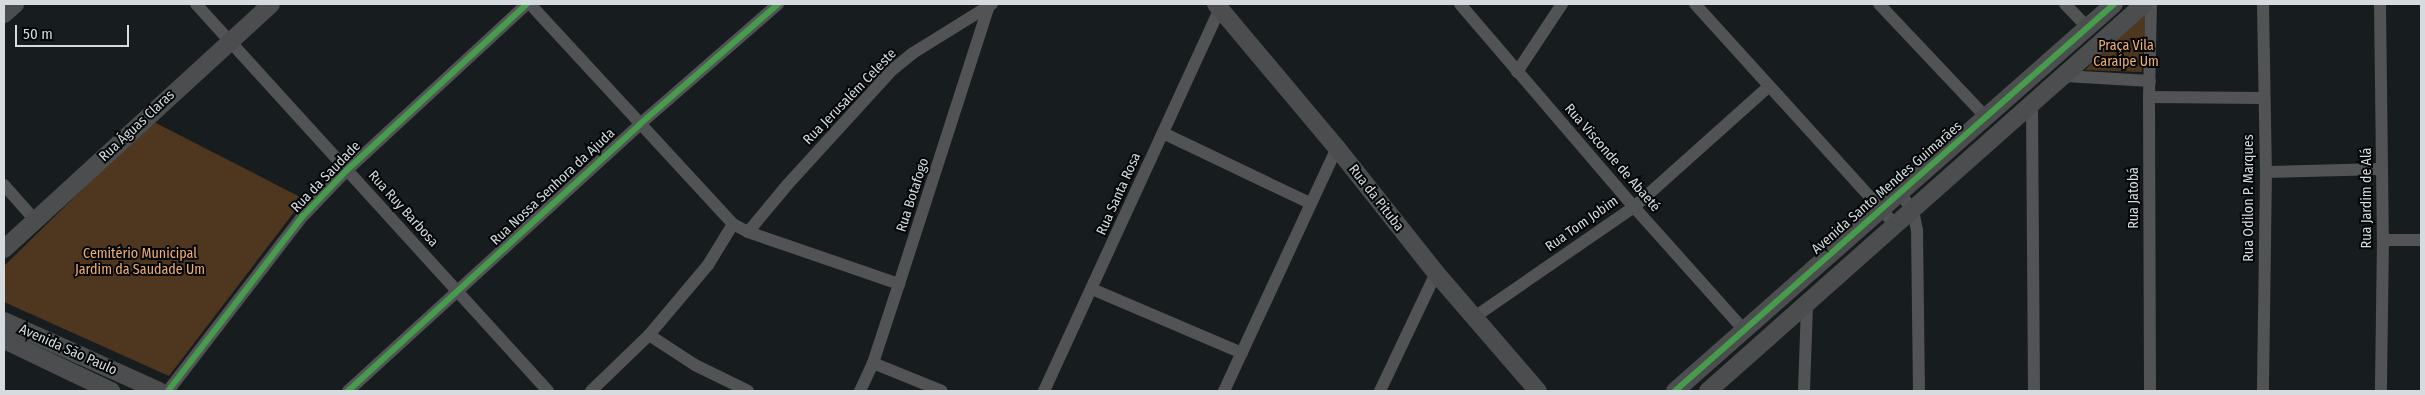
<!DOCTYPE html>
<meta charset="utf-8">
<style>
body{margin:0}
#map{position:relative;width:2425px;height:395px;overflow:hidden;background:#171c1e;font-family:"Fira Sans Condensed",sans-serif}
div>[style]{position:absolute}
.green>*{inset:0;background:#4f361e}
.street>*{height:12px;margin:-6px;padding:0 6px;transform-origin:6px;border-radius:6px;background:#515354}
.secondary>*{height:18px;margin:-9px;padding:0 9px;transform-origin:9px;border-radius:9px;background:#4b4d4e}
.cycleway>*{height:6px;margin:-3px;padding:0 3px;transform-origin:3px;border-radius:3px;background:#469c4c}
span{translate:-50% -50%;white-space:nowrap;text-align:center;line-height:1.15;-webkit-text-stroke:4px #040708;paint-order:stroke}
.park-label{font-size:14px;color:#f5ae70}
.street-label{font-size:14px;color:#d5dbde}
.frame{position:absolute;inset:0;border:5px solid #d5dbde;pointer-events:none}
.scale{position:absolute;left:15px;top:25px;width:114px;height:22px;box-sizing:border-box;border:2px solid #d5dbde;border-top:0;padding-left:6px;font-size:15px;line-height:18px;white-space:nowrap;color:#d5dbde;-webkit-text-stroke:4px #040708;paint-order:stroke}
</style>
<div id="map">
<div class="green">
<i style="clip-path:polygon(2145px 13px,2142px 72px,2085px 70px,2133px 23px)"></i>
<i style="clip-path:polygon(152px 121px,304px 199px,169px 376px,4px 302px,4px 266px)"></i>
</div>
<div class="street">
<i style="left:196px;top:4px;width:523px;rotate:47.71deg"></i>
<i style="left:530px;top:4px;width:299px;rotate:47.3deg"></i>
<i style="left:733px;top:224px;width:17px;rotate:28deg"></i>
<i style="left:748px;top:232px;width:160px;rotate:19deg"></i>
<i style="left:1460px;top:4px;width:267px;rotate:49.4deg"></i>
<i style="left:1634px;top:207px;width:165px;rotate:48.2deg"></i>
<i style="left:1695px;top:4px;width:299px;rotate:47.8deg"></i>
<i style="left:1879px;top:4px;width:156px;rotate:46.6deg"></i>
<i style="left:2065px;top:4px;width:33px;rotate:46deg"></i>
<i style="left:2263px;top:4px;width:168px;rotate:89deg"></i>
<i style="left:2266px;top:172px;width:219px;rotate:90.8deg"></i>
<i style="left:2380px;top:4px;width:236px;rotate:89.3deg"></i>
<i style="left:2383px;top:240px;width:151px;rotate:90.8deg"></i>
<i style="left:1517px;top:72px;width:82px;rotate:-56.5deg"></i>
<i style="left:2065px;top:76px;width:85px;rotate:3.4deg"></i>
<i style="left:2149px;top:97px;width:114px;rotate:0.5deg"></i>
<i style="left:2032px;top:105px;width:286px;rotate:89.6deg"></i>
<i style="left:1163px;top:133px;width:163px;rotate:25.5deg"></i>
<i style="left:2266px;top:172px;width:116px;rotate:-1.5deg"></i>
<i style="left:4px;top:185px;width:47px;rotate:48.5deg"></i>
<i style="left:1900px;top:194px;width:21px;rotate:51deg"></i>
<i style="left:1913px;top:210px;width:20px;rotate:79deg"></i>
<i style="left:1917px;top:230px;width:161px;rotate:89.3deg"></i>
<i style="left:748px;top:232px;width:62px;rotate:-50.2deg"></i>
<i style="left:788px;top:184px;width:154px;rotate:-47.6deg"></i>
<i style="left:892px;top:70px;width:27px;rotate:-39deg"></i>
<i style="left:913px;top:53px;width:93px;rotate:-31.8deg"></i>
<i style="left:2383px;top:240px;width:38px"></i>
<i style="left:1092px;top:289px;width:163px;rotate:23.1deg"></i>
<i style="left:1473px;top:318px;width:196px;rotate:-34.6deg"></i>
<i style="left:1634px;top:207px;width:180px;rotate:-41.8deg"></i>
<i style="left:649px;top:335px;width:55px;rotate:33.1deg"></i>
<i style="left:695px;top:365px;width:59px;rotate:26.1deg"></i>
<i style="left:873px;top:363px;width:74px;rotate:22.1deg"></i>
<i style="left:168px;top:391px;width:221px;rotate:-52.4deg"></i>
<i style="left:303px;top:216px;width:64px;rotate:-46.3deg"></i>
<i style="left:347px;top:170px;width:245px;rotate:-42.7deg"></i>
<i style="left:348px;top:391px;width:396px;rotate:-42.4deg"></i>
<i style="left:640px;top:124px;width:183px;rotate:-41deg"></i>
<i style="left:591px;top:391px;width:81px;rotate:-44deg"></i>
<i style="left:649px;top:335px;width:92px;rotate:-49.9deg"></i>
<i style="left:708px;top:265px;width:48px;rotate:-58.6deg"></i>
<i style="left:860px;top:391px;width:31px;rotate:-65deg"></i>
<i style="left:873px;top:363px;width:83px;rotate:-71.8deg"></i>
<i style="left:899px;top:284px;width:292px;rotate:-72.1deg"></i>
<i style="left:1044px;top:391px;width:421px;rotate:-65.3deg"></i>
<i style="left:1224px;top:391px;width:268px;rotate:-65.1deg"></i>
<i style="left:1380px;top:391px;width:131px;rotate:-64.6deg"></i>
<i style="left:1804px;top:391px;width:85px;rotate:-88deg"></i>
<i style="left:2150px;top:391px;width:294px;rotate:-90.2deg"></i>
<i style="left:2149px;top:97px;width:93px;rotate:-88.8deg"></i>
</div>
<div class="secondary">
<i style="left:1216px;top:4px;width:188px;rotate:50deg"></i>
<i style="left:1337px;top:148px;width:159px;rotate:51.6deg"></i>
<i style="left:1436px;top:273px;width:156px;rotate:49.2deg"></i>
<i style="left:4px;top:14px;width:15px;rotate:-42deg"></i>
<i style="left:4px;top:249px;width:362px;rotate:-42.5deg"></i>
<i style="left:4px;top:321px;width:170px;rotate:24.3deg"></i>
<i style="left:4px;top:340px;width:119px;rotate:25.5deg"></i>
<i style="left:1675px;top:391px;width:585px;rotate:-41.4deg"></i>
<i style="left:1708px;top:391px;width:583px;rotate:-41.59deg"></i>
</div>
<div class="cycleway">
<i style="left:168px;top:391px;width:221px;rotate:-52.4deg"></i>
<i style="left:303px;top:216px;width:64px;rotate:-46.3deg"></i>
<i style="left:347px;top:170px;width:245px;rotate:-42.7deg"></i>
<i style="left:348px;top:391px;width:396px;rotate:-42.4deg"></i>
<i style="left:640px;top:124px;width:183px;rotate:-41deg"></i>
<i style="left:1675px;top:391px;width:585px;rotate:-41.4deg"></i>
</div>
<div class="park-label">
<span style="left:2126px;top:54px">Praça Vila<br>Caraípe Um</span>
<span style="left:140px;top:262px">Cemitério Municipal<br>Jardim da Saudade Um</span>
</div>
<div class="street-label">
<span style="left:850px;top:97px;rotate:-46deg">Rua Jerusalém Celeste</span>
<span style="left:137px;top:126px;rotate:-43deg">Rua Águas Claras</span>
<span style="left:1612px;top:158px;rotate:49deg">Rua Visconde de Abaeté</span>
<span style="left:326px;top:177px;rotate:-46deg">Rua da Saudade</span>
<span style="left:553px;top:187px;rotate:-43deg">Rua Nossa Senhora da Ajuda</span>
<span style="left:1887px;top:188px;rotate:-41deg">Avenida Santo Mendes Guimarães</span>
<span style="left:1119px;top:194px;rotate:-66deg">Rua Santa Rosa</span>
<span style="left:913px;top:195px;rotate:-72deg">Rua Botafogo</span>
<span style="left:1376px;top:198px;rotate:52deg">Rua da Pituba</span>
<span style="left:2134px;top:198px;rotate:-90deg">Rua Jatobá</span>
<span style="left:2249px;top:198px;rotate:-90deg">Rua Odilon P. Marques</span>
<span style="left:2367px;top:198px;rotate:-90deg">Rua Jardim de Alá</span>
<span style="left:403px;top:209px;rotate:48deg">Rua Ruy Barbosa</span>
<span style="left:1582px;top:224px;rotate:-35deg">Rua Tom Jobim</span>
<span style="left:68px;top:350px;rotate:24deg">Avenida São Paulo</span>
</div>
<div class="frame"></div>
<div class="scale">50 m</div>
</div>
